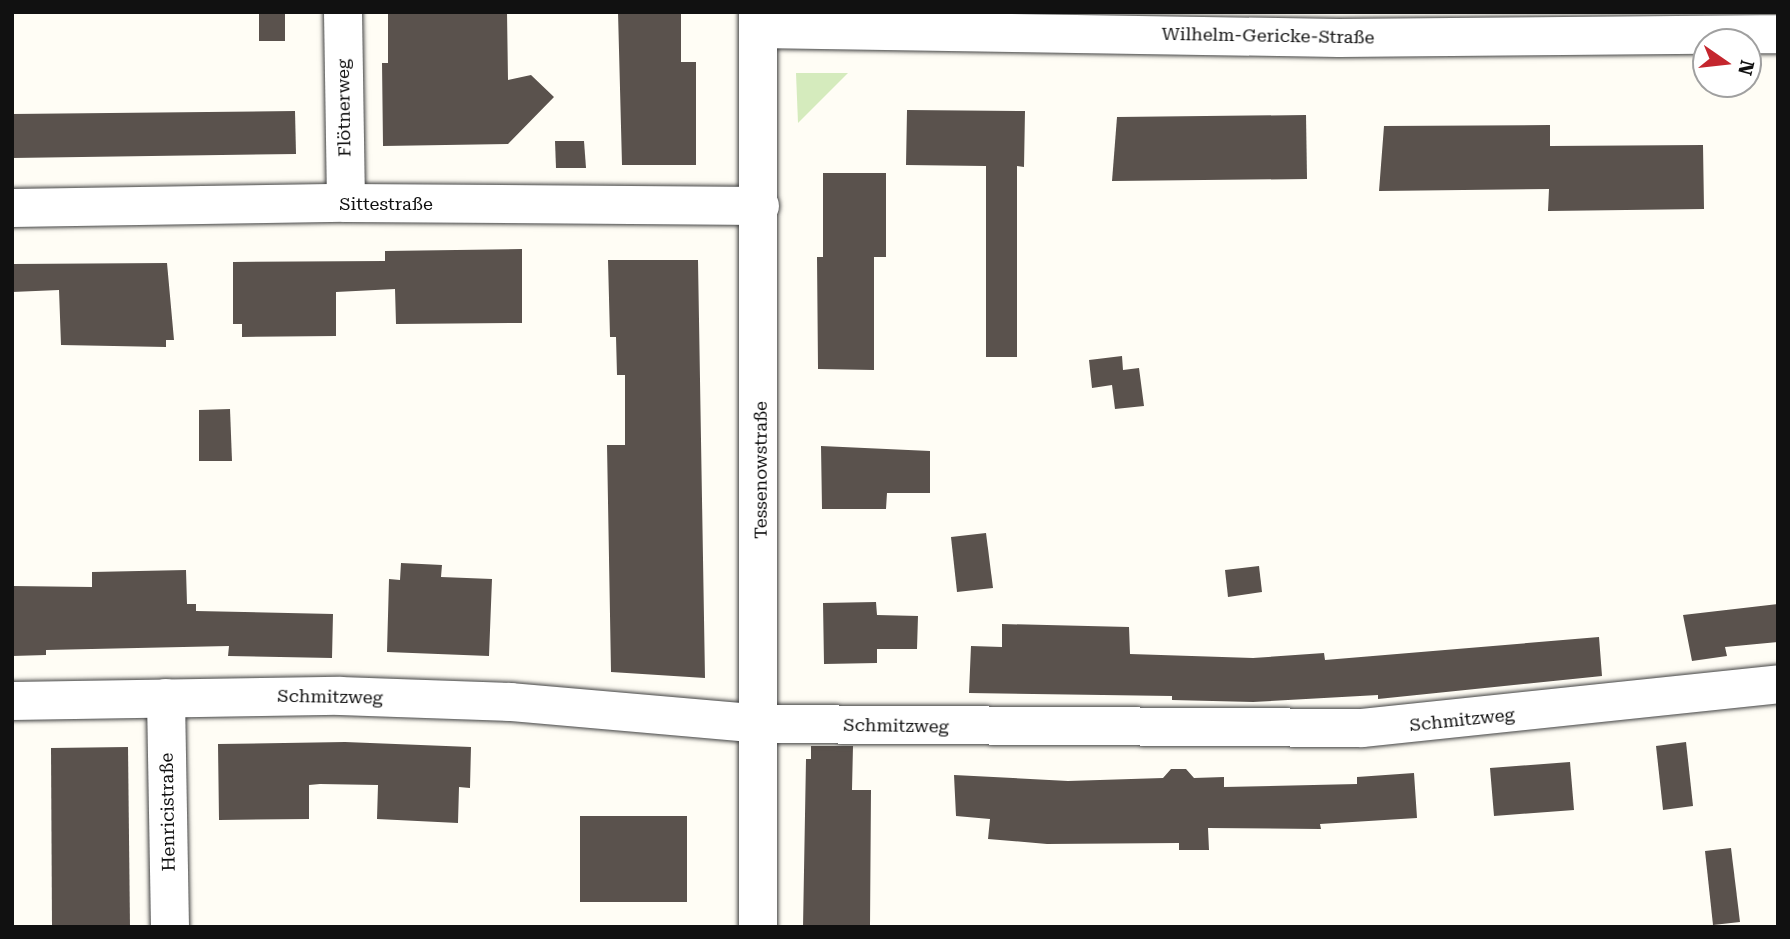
<!DOCTYPE html>
<meta charset="utf-8">
<style>
body{margin:0}
#map{position:relative;width:1790px;height:939px;overflow:hidden;background:#fffdf5;font-family:"Roboto Serif",serif}
div>[style]{position:absolute}
.green>*{inset:0;background:#d5ebbd}
.building>*{inset:0;background:#5a524d}
.roads{filter:drop-shadow(0 0 2px #444) drop-shadow(0 0 2px #444)}
.minor>*{height:38px;margin:-19px;padding:0 19px;transform-origin:19px;border-radius:19px;background:#fff}
span{translate:-50% -50%;white-space:nowrap;text-align:center;line-height:1.15;-webkit-text-stroke:7px #fff;paint-order:stroke}
.street-label{font-size:18px;color:#111}
.frame{position:absolute;inset:0;border:14px solid #111;pointer-events:none}
.north{position:absolute;left:1692px;top:28px;width:70px;height:70px;box-sizing:border-box;background:#fff;border:2px solid #a0a0a0;border-radius:50%;rotate:104deg;font-size:19px;font-weight:700;line-height:28px;text-align:center;color:#111}
.north::after{content:'';display:block;margin:auto;width:24px;height:32px;background:#c4262e;clip-path:polygon(50% 0,100% 100%,50% 72%,0 100%)}
</style>
<div id="map">
<div class="green">
<i style="clip-path:polygon(796px 73px,848px 73px,798px 123px)"></i>
</div>
<div class="building">
<i style="clip-path:polygon(259px 12px,285px 12px,285px 41px,259px 41px)"></i>
<i style="clip-path:polygon(388px 12px,507px 12px,508px 80px,531px 75px,554px 97px,508px 144px,383px 146px,382px 63px,388px 63px)"></i>
<i style="clip-path:polygon(618px 12px,681px 12px,681px 62px,696px 62px,696px 165px,622px 165px)"></i>
<i style="clip-path:polygon(907px 110px,1025px 111px,1024px 167px,1017px 166px,1017px 357px,986px 357px,986px 166px,906px 165px)"></i>
<i style="clip-path:polygon(295px 111px,296px 154px,12px 158px,12px 114px)"></i>
<i style="clip-path:polygon(1306px 115px,1307px 179px,1112px 181px,1117px 117px)"></i>
<i style="clip-path:polygon(1550px 125px,1550px 146px,1703px 145px,1704px 209px,1548px 211px,1549px 189px,1379px 191px,1384px 126px)"></i>
<i style="clip-path:polygon(555px 141px,584px 141px,586px 168px,556px 168px)"></i>
<i style="clip-path:polygon(823px 173px,886px 173px,886px 257px,874px 257px,874px 370px,818px 369px,817px 257px,823px 257px)"></i>
<i style="clip-path:polygon(522px 249px,522px 323px,396px 324px,395px 289px,336px 292px,336px 336px,242px 337px,242px 324px,233px 324px,233px 262px,385px 261px,385px 251px)"></i>
<i style="clip-path:polygon(608px 260px,698px 260px,705px 678px,611px 672px,607px 445px,625px 445px,625px 375px,617px 375px,616px 337px,610px 337px)"></i>
<i style="clip-path:polygon(167px 263px,174px 340px,166px 340px,166px 347px,61px 345px,59px 290px,12px 292px,12px 264px)"></i>
<i style="clip-path:polygon(1122px 356px,1123px 370px,1139px 368px,1144px 406px,1115px 409px,1112px 385px,1092px 388px,1089px 360px)"></i>
<i style="clip-path:polygon(230px 409px,232px 461px,199px 461px,199px 410px)"></i>
<i style="clip-path:polygon(821px 446px,930px 451px,930px 493px,887px 493px,886px 509px,822px 509px)"></i>
<i style="clip-path:polygon(986px 533px,993px 588px,957px 592px,951px 537px)"></i>
<i style="clip-path:polygon(401px 563px,442px 565px,441px 577px,492px 579px,489px 656px,387px 652px,389px 579px,400px 580px)"></i>
<i style="clip-path:polygon(1259px 566px,1262px 592px,1228px 597px,1225px 570px)"></i>
<i style="clip-path:polygon(186px 570px,187px 604px,196px 604px,196px 611px,333px 614px,332px 658px,228px 656px,229px 646px,46px 650px,46px 655px,12px 656px,12px 586px,92px 587px,92px 572px)"></i>
<i style="clip-path:polygon(876px 602px,877px 615px,918px 616px,917px 649px,877px 649px,877px 663px,824px 664px,823px 603px)"></i>
<i style="clip-path:polygon(1778px 604px,1778px 642px,1725px 647px,1727px 656px,1692px 661px,1683px 615px)"></i>
<i style="clip-path:polygon(1002px 624px,1129px 627px,1130px 654px,1253px 658px,1324px 653px,1325px 660px,1599px 637px,1602px 676px,1378px 699px,1378px 695px,1253px 702px,1172px 700px,1172px 696px,969px 693px,971px 646px,1002px 647px)"></i>
<i style="clip-path:polygon(345px 742px,471px 747px,470px 788px,459px 787px,458px 823px,377px 819px,378px 785px,320px 784px,309px 785px,309px 819px,219px 820px,218px 744px)"></i>
<i style="clip-path:polygon(1686px 742px,1693px 806px,1663px 810px,1656px 746px)"></i>
<i style="clip-path:polygon(811px 746px,853px 746px,852px 790px,871px 790px,870px 927px,803px 927px,806px 759px,811px 759px)"></i>
<i style="clip-path:polygon(128px 747px,130px 927px,52px 927px,51px 748px)"></i>
<i style="clip-path:polygon(1570px 762px,1574px 810px,1494px 816px,1490px 768px)"></i>
<i style="clip-path:polygon(1171px 769px,1186px 769px,1194px 778px,1224px 777px,1224px 787px,1357px 784px,1357px 777px,1414px 773px,1417px 818px,1320px 824px,1321px 829px,1208px 828px,1209px 850px,1179px 850px,1179px 843px,1047px 844px,988px 839px,990px 819px,956px 816px,954px 775px,1068px 781px,1163px 778px)"></i>
<i style="clip-path:polygon(580px 816px,687px 816px,687px 902px,580px 902px)"></i>
<i style="clip-path:polygon(1731px 848px,1740px 922px,1713px 925px,1705px 851px)"></i>
</div>
<div class="roads">
<div class="minor">
<i style="left:343px;top:12px;width:191px;rotate:89.1deg"></i>
<i style="left:758px;top:12px;width:915px;rotate:90deg"></i>
<i style="left:758px;top:29px;width:581px;rotate:0.89deg"></i>
<i style="left:1339px;top:38px;width:439px;rotate:-0.5deg"></i>
<i style="left:12px;top:208px;width:334px;rotate:-0.9deg"></i>
<i style="left:346px;top:203px;width:414px;rotate:0.4deg"></i>
<i style="left:166px;top:698px;width:229px;rotate:89deg"></i>
<i style="left:12px;top:701px;width:328px;rotate:-0.9deg"></i>
<i style="left:340px;top:696px;width:171px;rotate:2deg"></i>
<i style="left:511px;top:702px;width:251px;rotate:5deg"></i>
<i style="left:761px;top:724px;width:601px;rotate:0.38deg"></i>
<i style="left:1362px;top:728px;width:418px;rotate:-6deg"></i>
</div>
</div>
<div class="street-label">
<span style="left:1268px;top:36px;rotate:1deg">Wilhelm-Gericke-Straße</span>
<span style="left:344px;top:108px;rotate:-91deg">Flötnerweg</span>
<span style="left:386px;top:204px">Sittestraße</span>
<span style="left:761px;top:470px;rotate:-90deg">Tessenowstraße</span>
<span style="left:330px;top:697px;rotate:1deg">Schmitzweg</span>
<span style="left:1462px;top:720px;rotate:-6deg">Schmitzweg</span>
<span style="left:896px;top:726px;rotate:1deg">Schmitzweg</span>
<span style="left:168px;top:812px;rotate:-91deg">Henricistraße</span>
</div>
<div class="frame"></div>
<div class="north">N</div>
</div>
